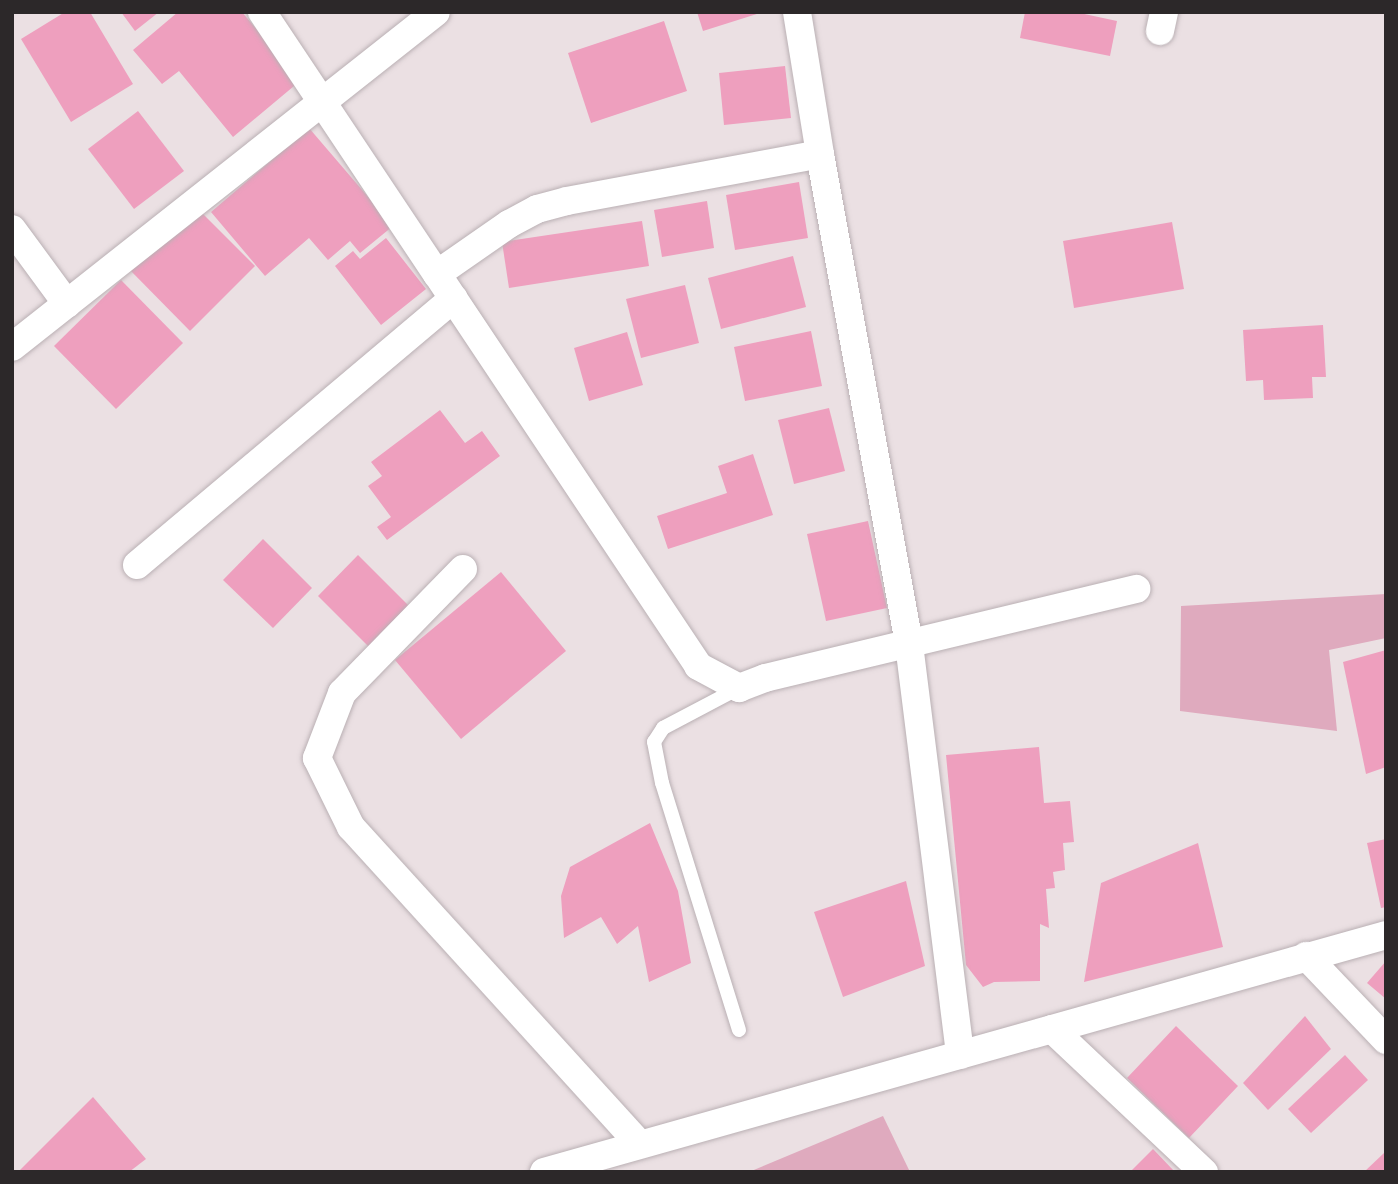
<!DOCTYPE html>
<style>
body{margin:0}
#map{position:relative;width:1398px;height:1184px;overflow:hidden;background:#ebe0e3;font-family:Commissioner,sans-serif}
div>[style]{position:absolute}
.green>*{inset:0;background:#dfaabe}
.building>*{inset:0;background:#ee9fbe}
.roads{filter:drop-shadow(0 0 2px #bab0b4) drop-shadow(0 0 2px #bab0b4)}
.lane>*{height:14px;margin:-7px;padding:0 7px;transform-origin:7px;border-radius:7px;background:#fff}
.street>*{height:28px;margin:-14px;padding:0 14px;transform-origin:14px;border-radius:14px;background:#fff}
span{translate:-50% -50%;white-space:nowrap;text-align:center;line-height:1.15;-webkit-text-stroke:6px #fff;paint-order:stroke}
.frame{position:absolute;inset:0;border:14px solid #2c2829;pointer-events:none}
</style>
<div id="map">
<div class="green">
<i style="clip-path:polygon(1386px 594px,1386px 638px,1329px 650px,1337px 731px,1180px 711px,1181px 606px)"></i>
<i style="clip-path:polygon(883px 1116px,910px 1172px,749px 1172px)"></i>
</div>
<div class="building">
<i style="clip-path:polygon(65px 12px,90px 12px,133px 84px,71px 122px,21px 39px)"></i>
<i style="clip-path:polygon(121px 12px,159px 12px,135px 31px)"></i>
<i style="clip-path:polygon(178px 12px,242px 12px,300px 81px,233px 137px,179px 71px,162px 84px,133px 50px)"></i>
<i style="clip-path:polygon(697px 12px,760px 12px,760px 13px,703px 31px)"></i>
<i style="clip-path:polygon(1025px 12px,1075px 12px,1117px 21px,1110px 56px,1020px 38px)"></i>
<i style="clip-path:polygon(664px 21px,687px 91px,591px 123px,568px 53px)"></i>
<i style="clip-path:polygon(785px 66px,791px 118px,724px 125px,719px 73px)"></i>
<i style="clip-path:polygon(138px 111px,184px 171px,134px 209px,88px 149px)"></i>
<i style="clip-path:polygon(309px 128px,393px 226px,360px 253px,350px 241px,328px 260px,309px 238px,265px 276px,211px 212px)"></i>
<i style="clip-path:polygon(799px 182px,808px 238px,735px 250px,726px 195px)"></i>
<i style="clip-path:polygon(707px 201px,714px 248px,662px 257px,654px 210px)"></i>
<i style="clip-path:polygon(193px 204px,255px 266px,190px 331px,128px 268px)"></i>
<i style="clip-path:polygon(642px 221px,649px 266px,509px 288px,502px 242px)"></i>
<i style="clip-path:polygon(1172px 222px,1184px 289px,1074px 308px,1063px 241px)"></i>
<i style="clip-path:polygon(386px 238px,426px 289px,381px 325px,335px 266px,353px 251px,360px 259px)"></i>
<i style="clip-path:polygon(793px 256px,806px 307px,721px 329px,708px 278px)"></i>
<i style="clip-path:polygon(121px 280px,183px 343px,116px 409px,54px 346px)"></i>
<i style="clip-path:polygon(685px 285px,699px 343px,641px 358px,626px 299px)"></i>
<i style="clip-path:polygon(1323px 325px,1326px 377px,1312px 377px,1313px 398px,1264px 400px,1263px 380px,1246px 381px,1243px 330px)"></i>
<i style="clip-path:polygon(811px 331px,822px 386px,745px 401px,734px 347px)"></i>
<i style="clip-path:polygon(627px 332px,643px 385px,589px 401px,574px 348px)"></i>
<i style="clip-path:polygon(829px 408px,845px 471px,794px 484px,778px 420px)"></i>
<i style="clip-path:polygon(440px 410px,465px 443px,482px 431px,500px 456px,387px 540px,377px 527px,391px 517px,368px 486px,382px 476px,371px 462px)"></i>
<i style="clip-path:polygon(753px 454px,773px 515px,668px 549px,657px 516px,727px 493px,718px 466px)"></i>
<i style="clip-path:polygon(868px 521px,887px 608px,826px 621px,807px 534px)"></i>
<i style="clip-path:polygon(263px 539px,312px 588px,273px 628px,223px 580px)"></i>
<i style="clip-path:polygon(358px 555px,412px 609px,371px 649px,318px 596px)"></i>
<i style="clip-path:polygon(501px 572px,566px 651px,461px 739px,395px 660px)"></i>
<i style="clip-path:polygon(1386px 650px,1386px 767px,1366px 774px,1343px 662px)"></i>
<i style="clip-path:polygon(1039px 747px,1044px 803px,1070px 801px,1074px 842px,1063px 843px,1065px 870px,1053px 872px,1055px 888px,1046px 889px,1049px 928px,1040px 924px,1040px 981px,994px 982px,983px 987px,966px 965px,946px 755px)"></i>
<i style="clip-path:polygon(650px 823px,678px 891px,691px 963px,649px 982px,638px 926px,617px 944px,601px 917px,564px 938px,561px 896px,570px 867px)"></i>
<i style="clip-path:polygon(1386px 839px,1386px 907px,1381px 908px,1367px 843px)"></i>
<i style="clip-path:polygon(1198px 843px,1223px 947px,1084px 982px,1101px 883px)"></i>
<i style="clip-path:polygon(906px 881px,925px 966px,843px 997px,814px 912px)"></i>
<i style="clip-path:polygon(1386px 961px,1386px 999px,1367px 983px)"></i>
<i style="clip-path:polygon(1305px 1016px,1331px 1049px,1268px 1110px,1243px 1083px)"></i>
<i style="clip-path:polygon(1176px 1026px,1238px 1086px,1189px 1138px,1127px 1078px)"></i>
<i style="clip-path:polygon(1345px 1055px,1368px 1080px,1311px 1133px,1288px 1109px)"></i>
<i style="clip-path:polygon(93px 1097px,146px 1159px,129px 1172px,18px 1172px)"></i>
<i style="clip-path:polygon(1153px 1149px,1175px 1172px,1130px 1172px)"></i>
<i style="clip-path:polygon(1384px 1153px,1386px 1172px,1364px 1172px)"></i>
</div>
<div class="roads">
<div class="lane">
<i style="left:739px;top:1030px;width:259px;rotate:-107.3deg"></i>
<i style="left:662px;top:783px;width:42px;rotate:-101deg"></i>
<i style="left:654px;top:742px;width:17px;rotate:-57deg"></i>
<i style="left:663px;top:728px;width:86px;rotate:-27.8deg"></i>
</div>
<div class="street">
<i style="left:262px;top:12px;width:315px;rotate:56.3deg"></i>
<i style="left:437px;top:274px;width:88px;rotate:-34.8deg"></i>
<i style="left:509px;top:224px;width:32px;rotate:-28deg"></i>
<i style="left:537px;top:209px;width:31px;rotate:-15deg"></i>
<i style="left:567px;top:201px;width:257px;rotate:-10.5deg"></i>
<i style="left:797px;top:12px;width:144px;rotate:80.8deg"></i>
<i style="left:820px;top:154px;width:498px;rotate:79.7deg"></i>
<i style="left:909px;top:644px;width:414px;rotate:82.9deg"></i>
<i style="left:1160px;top:31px;width:19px;rotate:-78deg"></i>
<i style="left:12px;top:229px;width:93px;rotate:53.7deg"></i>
<i style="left:437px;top:274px;width:471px;rotate:56.3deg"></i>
<i style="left:698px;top:666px;width:47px;rotate:28.2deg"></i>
<i style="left:739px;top:688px;width:28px;rotate:-21deg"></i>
<i style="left:765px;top:678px;width:382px;rotate:-13.5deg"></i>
<i style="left:12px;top:347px;width:540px;rotate:-38.31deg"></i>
<i style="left:137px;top:565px;width:414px;rotate:-40.1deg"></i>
<i style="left:463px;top:569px;width:173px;rotate:134.3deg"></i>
<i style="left:342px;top:693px;width:70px;rotate:111deg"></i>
<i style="left:317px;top:758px;width:77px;rotate:63.8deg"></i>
<i style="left:351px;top:827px;width:428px;rotate:47.7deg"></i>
<i style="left:1306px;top:956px;width:116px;rotate:46.4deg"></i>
<i style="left:1052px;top:1029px;width:209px;rotate:43.3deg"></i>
<i style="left:544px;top:1172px;width:875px;rotate:-15.72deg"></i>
</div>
</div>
<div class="frame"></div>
</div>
